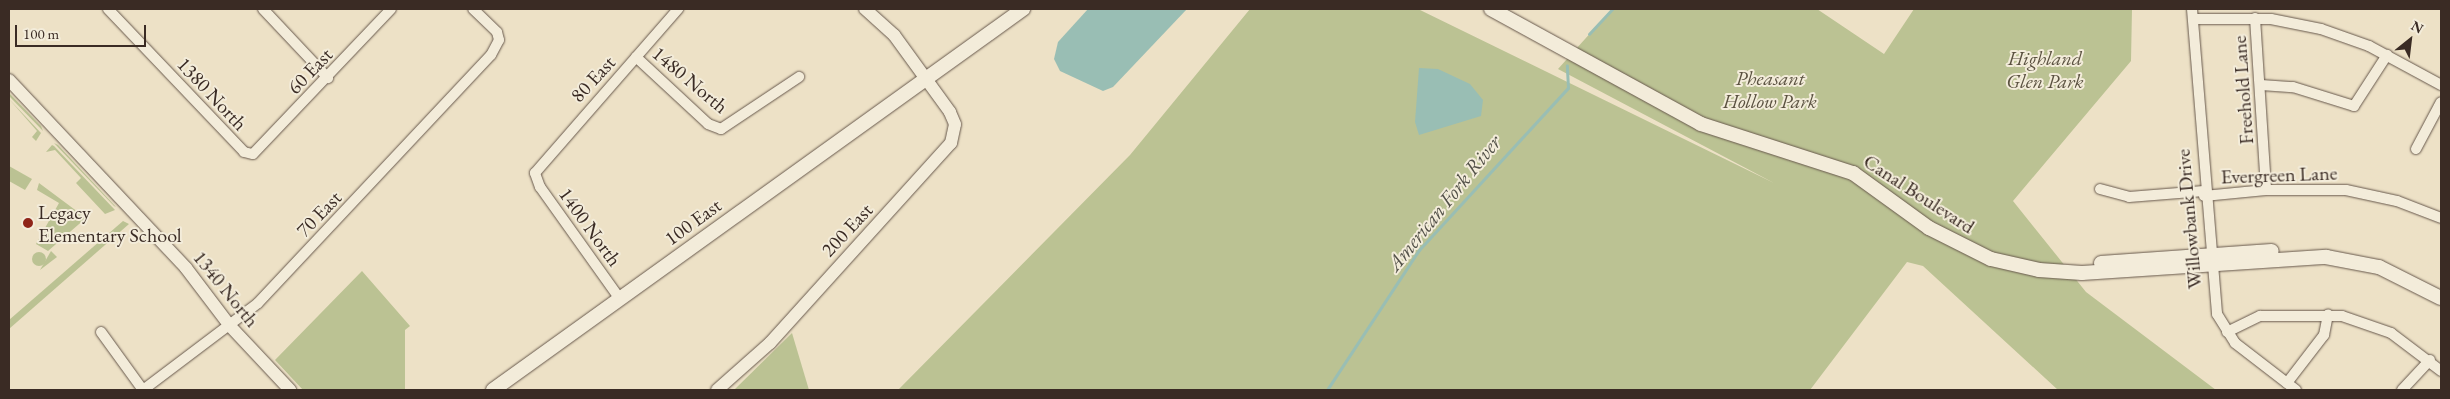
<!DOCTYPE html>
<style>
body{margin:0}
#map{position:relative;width:2450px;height:399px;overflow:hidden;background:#ede1c6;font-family:"EB Garamond",serif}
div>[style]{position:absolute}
.green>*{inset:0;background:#bbc293}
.round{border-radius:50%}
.water>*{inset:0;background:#99beb4}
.stream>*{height:2.5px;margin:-1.25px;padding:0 1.25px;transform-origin:1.25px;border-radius:1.25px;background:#99beb4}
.roads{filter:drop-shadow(0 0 1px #67584c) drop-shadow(0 0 1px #67584c)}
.minor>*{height:10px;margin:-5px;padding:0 5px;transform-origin:5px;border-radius:5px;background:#f3ecda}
.tertiary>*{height:12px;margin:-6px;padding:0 6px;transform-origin:6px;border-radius:6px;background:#f3ecda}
.secondary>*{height:14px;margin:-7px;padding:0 7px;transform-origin:7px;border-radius:7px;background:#f3ecda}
.dots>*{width:14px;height:14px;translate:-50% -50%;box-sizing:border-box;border:2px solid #f3ecda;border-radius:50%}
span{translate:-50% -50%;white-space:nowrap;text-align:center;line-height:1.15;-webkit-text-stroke:4px #f3ecda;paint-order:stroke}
.park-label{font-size:20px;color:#5a5140;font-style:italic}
.street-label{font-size:20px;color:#3a2b24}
.poi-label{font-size:20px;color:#3a2b24}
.left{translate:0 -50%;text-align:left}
.water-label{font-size:21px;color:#525048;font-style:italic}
.frame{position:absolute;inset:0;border:10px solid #3a2b24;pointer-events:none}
.north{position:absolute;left:2385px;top:15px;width:50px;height:50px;-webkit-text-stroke:4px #f3ecda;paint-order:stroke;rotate:29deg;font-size:14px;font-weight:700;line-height:20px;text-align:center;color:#3a2b24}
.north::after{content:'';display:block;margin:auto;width:18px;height:22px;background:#3a2b24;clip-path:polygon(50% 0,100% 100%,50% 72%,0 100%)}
.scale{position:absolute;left:15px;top:25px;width:131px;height:22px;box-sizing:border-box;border:2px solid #3a2b24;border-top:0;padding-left:6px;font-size:15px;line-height:18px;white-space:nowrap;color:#3a2b24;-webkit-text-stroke:4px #f3ecda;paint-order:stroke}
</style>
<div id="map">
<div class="green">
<i style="clip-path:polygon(1250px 9px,1418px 9px,1774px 183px,1558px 69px,1612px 9px,1817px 9px,1884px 54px,1914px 9px,2132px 9px,2131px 61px,2013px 201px,2086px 292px,2216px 390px,2058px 390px,1923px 266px,1907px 262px,1810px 390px,898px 390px,1130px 155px)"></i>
<i style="clip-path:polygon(9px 93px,41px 126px,43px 131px,9px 96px)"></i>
<i style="clip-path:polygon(9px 99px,41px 133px,36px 141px,32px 137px,37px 131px)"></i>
<i style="clip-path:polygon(54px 143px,58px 145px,116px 207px,114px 206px)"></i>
<i style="clip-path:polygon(52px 145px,54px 146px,115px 210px,105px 214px,76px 183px,81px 178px,55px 150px,46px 152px)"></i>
<i style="clip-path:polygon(9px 166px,32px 179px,25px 190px,9px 181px)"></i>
<i style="clip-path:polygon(39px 183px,86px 218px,48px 251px,36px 244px,59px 203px,37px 190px)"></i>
<i style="clip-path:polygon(123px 221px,129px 224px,9px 329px,9px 320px)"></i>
<i style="clip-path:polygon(51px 251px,57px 257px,40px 270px)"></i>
<i class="round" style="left:32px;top:252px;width:14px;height:14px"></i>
<i style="clip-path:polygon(362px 271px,410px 326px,405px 330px,405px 390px,303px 390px,275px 360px)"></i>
<i style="clip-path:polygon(792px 333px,809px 390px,734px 390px)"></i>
</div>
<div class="water">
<i style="clip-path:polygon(1088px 9px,1187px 9px,1113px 87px,1103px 91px,1060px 71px,1054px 59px,1058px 42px)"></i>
<i style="clip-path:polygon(1419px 68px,1438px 69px,1470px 84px,1483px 100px,1481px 116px,1419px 135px,1415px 122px)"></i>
</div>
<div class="stream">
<i style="left:1589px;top:34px;width:34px;rotate:-47deg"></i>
<i style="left:1327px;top:390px;width:168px;rotate:-56.7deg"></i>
<i style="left:1419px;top:250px;width:220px;rotate:-47.4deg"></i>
<i style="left:1568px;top:88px;width:22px;rotate:-93deg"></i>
</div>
<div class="roads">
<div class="minor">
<i style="left:108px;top:9px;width:197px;rotate:46.4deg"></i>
<i style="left:244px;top:152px;width:9px;rotate:13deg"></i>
<i style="left:253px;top:154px;width:200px;rotate:-46.4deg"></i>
<i style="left:263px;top:9px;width:95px;rotate:46.7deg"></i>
<i style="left:2192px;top:9px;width:306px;rotate:85.3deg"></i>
<i style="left:2217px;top:314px;width:34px;rotate:58deg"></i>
<i style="left:2235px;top:343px;width:77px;rotate:37.6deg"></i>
<i style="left:2255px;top:18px;width:172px;rotate:86.3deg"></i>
<i style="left:2193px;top:19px;width:78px"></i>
<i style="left:2271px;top:19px;width:51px;rotate:11.3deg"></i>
<i style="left:2321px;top:29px;width:51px;rotate:19.5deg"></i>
<i style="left:2369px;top:46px;width:82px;rotate:28.4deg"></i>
<i style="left:636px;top:57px;width:98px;rotate:42.9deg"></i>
<i style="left:708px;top:124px;width:14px;rotate:21deg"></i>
<i style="left:721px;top:129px;width:94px;rotate:-33.7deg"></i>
<i style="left:2261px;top:85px;width:32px;rotate:4deg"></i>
<i style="left:2293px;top:87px;width:64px;rotate:17.3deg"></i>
<i style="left:2354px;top:106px;width:61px;rotate:-57.1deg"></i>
<i style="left:2416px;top:149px;width:53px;rotate:-62deg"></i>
<i style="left:2100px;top:189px;width:30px;rotate:15deg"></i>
<i style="left:2129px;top:197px;width:75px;rotate:-4.6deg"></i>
<i style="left:2204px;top:196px;width:62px;rotate:-5.5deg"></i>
<i style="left:2266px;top:190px;width:80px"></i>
<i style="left:2346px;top:190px;width:52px;rotate:12.2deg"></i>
<i style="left:2397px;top:201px;width:47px;rotate:21.1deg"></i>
<i style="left:620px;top:299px;width:138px;rotate:-125.5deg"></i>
<i style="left:540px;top:187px;width:15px;rotate:-110deg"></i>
<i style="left:535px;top:173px;width:218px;rotate:-48.9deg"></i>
<i style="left:101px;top:332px;width:72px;rotate:54.1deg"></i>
<i style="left:2227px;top:332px;width:37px;rotate:-26deg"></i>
<i style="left:2260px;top:316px;width:82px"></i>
<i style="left:2342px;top:316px;width:52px;rotate:19.1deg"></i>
<i style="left:2391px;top:333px;width:63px;rotate:37.2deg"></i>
<i style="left:2287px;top:383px;width:61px;rotate:-52.4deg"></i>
<i style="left:2324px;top:335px;width:21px;rotate:-79deg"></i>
<i style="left:143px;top:390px;width:144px;rotate:-37.1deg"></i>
<i style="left:258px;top:303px;width:340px;rotate:-46.8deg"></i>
<i style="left:491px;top:55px;width:17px;rotate:-62deg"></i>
<i style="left:499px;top:40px;width:8px;rotate:-104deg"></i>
<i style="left:497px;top:32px;width:33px;rotate:-136deg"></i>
<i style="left:2402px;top:390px;width:41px;rotate:-47deg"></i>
</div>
<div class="tertiary">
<i style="left:9px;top:80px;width:258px;rotate:46.7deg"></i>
<i style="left:186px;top:268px;width:73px;rotate:52.8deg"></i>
<i style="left:230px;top:326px;width:88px;rotate:46.8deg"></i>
<i style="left:717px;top:390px;width:71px;rotate:-41.6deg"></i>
<i style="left:770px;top:343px;width:270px;rotate:-47.9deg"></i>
<i style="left:951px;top:143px;width:19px;rotate:-78deg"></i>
<i style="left:955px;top:124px;width:13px;rotate:-113deg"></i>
<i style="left:950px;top:112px;width:95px;rotate:-126deg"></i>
<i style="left:894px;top:35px;width:39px;rotate:-138deg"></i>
</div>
<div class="secondary">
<i style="left:1491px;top:9px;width:239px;rotate:28.7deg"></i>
<i style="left:1701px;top:124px;width:160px;rotate:17.9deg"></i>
<i style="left:1853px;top:173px;width:94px;rotate:35.9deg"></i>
<i style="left:1929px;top:228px;width:69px;rotate:26.6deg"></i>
<i style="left:1991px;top:259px;width:49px;rotate:12.9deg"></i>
<i style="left:2039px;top:270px;width:43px;rotate:4deg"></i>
<i style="left:2082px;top:273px;width:245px;rotate:-3.8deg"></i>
<i style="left:2326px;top:257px;width:54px;rotate:10.7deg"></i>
<i style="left:2379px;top:267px;width:69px;rotate:26.6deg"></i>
<i style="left:2101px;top:263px;width:171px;rotate:-4deg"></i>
<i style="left:493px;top:390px;width:653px;rotate:-35.71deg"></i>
</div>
</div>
<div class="dots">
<i style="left:28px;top:223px;background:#8f2418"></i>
</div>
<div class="park-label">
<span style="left:2045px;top:70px">Highland<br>Glen Park</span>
<span style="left:1770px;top:90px">Pheasant<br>Hollow Park</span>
</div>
<div class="street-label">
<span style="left:310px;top:71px;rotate:-46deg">60 East</span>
<span style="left:593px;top:79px;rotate:-47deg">80 East</span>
<span style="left:690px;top:80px;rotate:40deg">1480 North</span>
<span style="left:2243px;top:90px;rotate:-94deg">Freehold Lane</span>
<span style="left:212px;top:94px;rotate:47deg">1380 North</span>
<span style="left:2279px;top:175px;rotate:-2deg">Evergreen Lane</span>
<span style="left:1919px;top:194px;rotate:33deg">Canal Boulevard</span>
<span style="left:319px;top:214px;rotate:-46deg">70 East</span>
<span style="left:2189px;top:219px;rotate:-95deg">Willowbank Drive</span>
<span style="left:693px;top:222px;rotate:-36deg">100 East</span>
<span style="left:590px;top:227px;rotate:54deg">1400 North</span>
<span style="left:847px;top:230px;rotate:-47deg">200 East</span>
<span style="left:226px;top:289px;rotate:51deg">1340 North</span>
</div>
<div class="poi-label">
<span class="left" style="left:38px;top:224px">Legacy<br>Elementary School</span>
</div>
<div class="water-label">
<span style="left:1444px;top:203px;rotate:-51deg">American Fork River</span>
</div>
<div class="frame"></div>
<div class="north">N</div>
<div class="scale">100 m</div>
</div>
